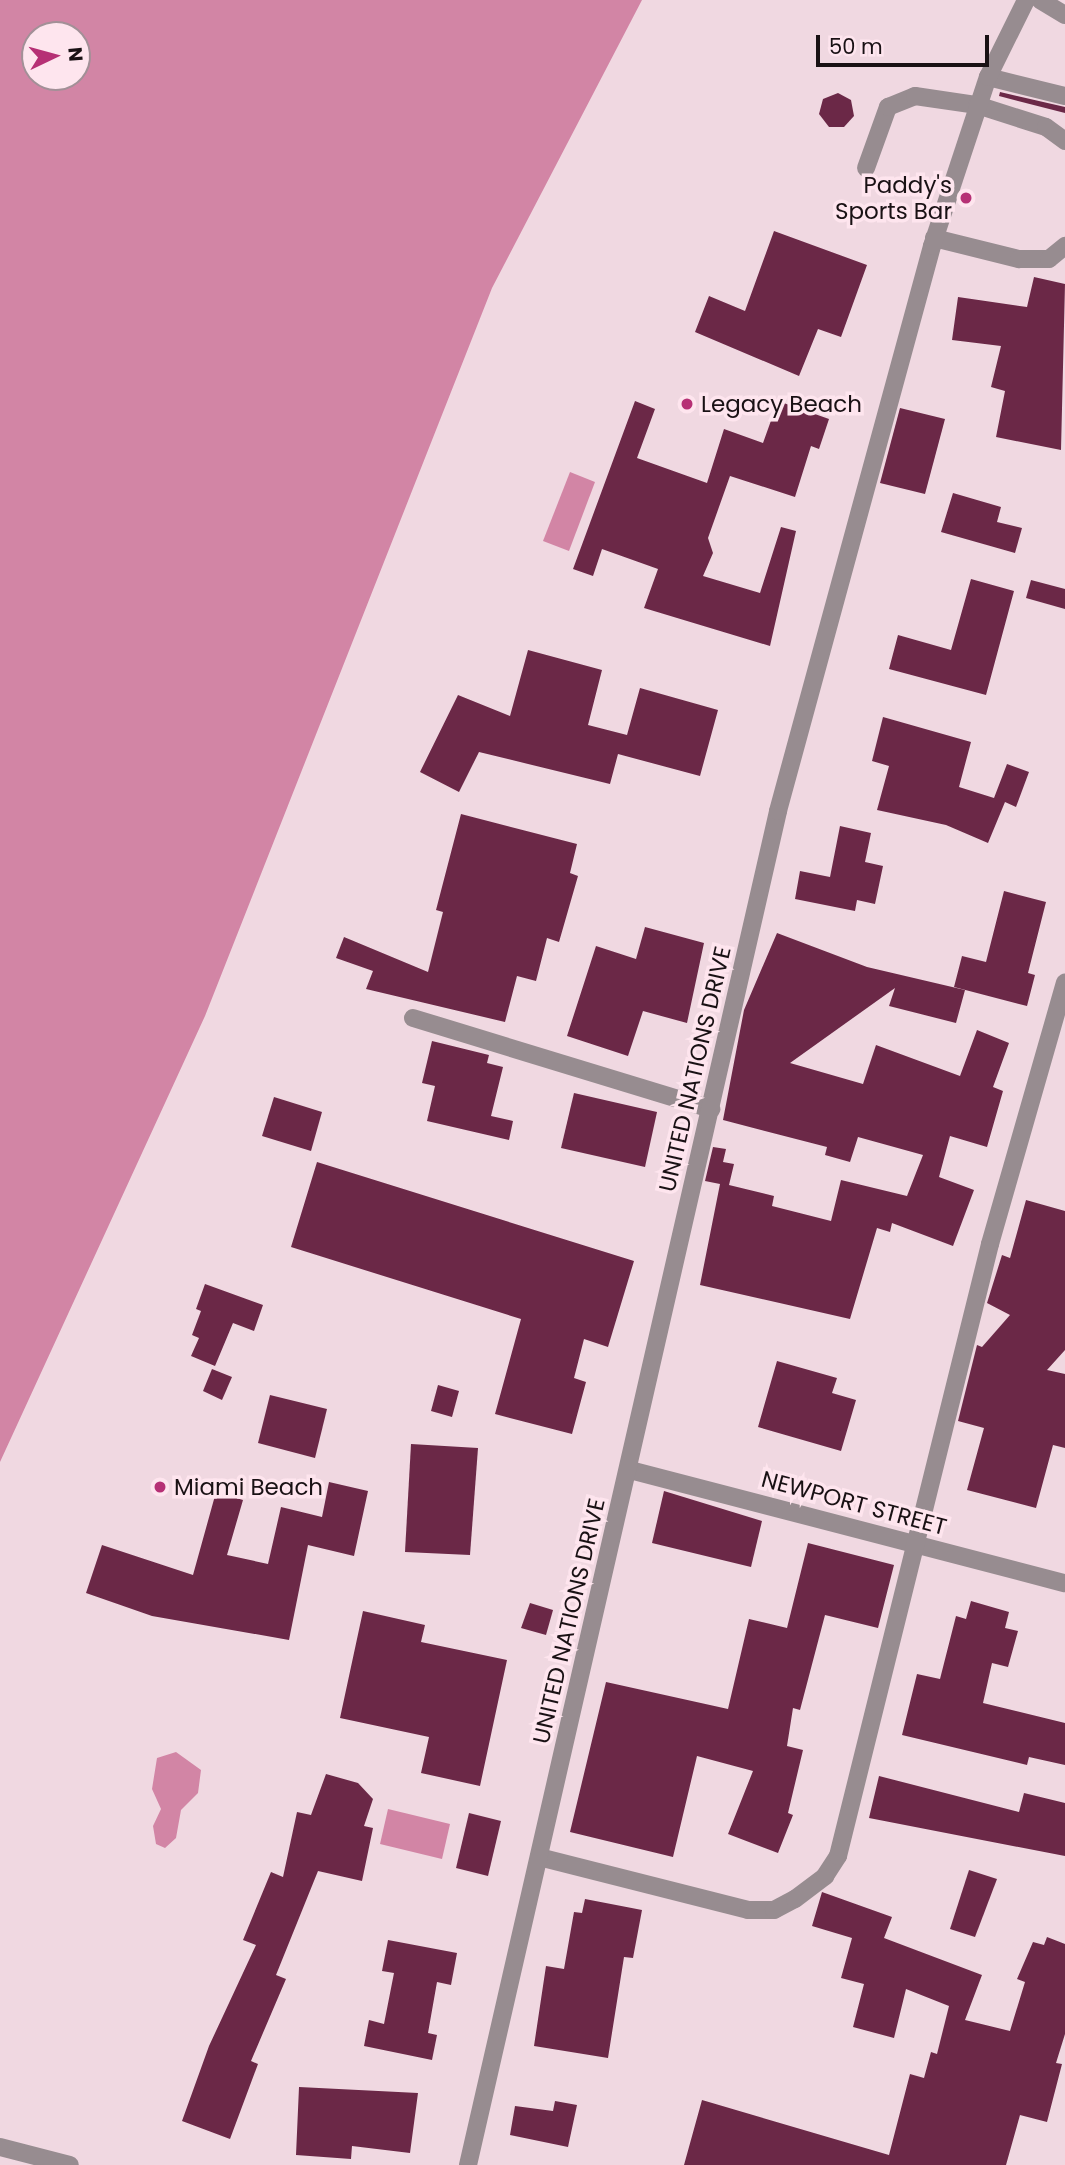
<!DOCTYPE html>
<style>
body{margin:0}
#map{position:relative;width:1065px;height:2165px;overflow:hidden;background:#f0d8e1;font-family:Poppins,sans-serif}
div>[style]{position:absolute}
.water>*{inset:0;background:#d285a5}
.building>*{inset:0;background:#6b2847}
.minor>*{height:18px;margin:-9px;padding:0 9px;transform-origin:9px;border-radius:9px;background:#978c90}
.dots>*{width:19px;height:19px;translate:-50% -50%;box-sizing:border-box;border:4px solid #fee5ee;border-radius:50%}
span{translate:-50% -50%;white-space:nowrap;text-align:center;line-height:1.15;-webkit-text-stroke:7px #fee5ee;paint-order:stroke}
.poi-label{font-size:23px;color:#191114}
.right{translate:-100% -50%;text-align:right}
.left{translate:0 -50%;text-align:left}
.street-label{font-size:23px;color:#191114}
.north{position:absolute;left:21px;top:21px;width:70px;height:70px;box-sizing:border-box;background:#fee5ee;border:2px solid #a29097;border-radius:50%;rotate:85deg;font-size:19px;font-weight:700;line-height:28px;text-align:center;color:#191114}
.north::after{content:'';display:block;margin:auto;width:24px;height:32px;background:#b63075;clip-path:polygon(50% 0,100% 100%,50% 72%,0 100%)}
.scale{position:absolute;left:816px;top:35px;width:173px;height:32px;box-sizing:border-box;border:4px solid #191114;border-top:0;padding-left:9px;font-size:21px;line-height:24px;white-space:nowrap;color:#191114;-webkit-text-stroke:5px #fee5ee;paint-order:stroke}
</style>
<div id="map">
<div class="water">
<i style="clip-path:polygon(evenodd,0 0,642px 0,492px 288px,205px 1016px,0 1462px,0 0,35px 35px,77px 35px,77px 77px,35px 77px,35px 35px)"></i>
<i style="clip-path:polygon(570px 472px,595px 482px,569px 551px,543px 541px)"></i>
<i style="clip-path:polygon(176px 1752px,201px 1770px,198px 1793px,181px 1810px,176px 1838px,165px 1848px,156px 1844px,153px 1826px,161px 1809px,152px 1789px,157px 1758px)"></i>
<i style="clip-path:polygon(388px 1809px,450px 1824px,442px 1859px,380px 1844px)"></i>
</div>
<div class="building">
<i style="clip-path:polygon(1000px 92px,1065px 107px,1065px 113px,999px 96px)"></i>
<i style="clip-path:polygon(838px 93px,851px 100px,854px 116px,844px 127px,829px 127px,819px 114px,823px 99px)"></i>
<i style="clip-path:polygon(774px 231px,867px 265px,841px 337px,818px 329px,799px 376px,695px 332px,709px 296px,745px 311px)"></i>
<i style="clip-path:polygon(1034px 277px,1065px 284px,1061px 450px,996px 437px,1005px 391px,991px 387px,1001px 346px,952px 340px,958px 297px,1027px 307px)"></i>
<i style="clip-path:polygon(635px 401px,655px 409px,637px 458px,707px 483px,724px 429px,763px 443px,778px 401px,829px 419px,819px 449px,811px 446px,795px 497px,730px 476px,708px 538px,713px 553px,703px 576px,760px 593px,781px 527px,796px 531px,770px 646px,644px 608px,658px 569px,602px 549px,593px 576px,573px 569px)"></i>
<i style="clip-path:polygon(900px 408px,945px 419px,925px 494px,880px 483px)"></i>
<i style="clip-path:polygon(953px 493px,1001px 507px,997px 522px,1022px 528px,1015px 553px,941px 532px)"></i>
<i style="clip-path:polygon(971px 579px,1014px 591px,986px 695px,889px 669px,898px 635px,951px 650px)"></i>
<i style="clip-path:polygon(1031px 580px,1065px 589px,1065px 609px,1026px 598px)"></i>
<i style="clip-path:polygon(528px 650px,602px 670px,588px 725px,627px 735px,640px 688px,718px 710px,700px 776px,618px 754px,610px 784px,479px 752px,459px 792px,420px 772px,458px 695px,510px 716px)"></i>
<i style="clip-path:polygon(883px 717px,971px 742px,959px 787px,994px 798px,1007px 764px,1029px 772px,1016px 807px,1005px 802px,988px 843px,946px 825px,877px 810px,889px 766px,872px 761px)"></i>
<i style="clip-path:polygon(461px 814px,577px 844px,570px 873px,578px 876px,559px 942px,547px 938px,536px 981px,517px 976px,505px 1022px,366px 989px,373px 971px,336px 958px,344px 937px,428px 972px,443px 912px,436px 910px)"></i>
<i style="clip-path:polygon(840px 826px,871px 833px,865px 862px,883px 866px,875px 904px,857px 900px,855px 911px,795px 899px,800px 871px,830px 877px)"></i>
<i style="clip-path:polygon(1004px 891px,1046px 902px,1028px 973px,1035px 975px,1027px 1006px,954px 987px,962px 956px,986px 962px)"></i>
<i style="clip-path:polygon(645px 927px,704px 943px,687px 1023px,643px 1011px,628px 1056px,567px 1036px,596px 946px,636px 959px)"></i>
<i style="clip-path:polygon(777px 933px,867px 967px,965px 990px,956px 1023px,889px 1006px,895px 988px,790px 1063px,863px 1084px,876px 1045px,960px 1076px,977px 1030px,1009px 1043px,993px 1087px,1003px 1091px,987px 1147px,950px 1136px,939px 1177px,974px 1190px,953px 1246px,892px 1223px,890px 1232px,877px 1228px,850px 1319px,700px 1285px,720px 1184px,705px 1181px,713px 1147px,726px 1149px,723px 1162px,734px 1164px,729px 1185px,774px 1196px,772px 1206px,831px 1221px,841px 1180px,907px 1196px,923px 1155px,858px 1137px,850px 1162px,825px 1155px,827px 1147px,723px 1120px,744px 1010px)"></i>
<i style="clip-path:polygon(432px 1041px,489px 1055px,487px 1063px,503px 1067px,491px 1116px,513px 1121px,509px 1140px,427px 1121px,435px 1086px,422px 1083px)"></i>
<i style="clip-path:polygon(574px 1093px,657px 1112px,645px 1167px,561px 1148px)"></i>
<i style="clip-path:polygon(274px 1097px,322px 1112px,311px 1151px,262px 1136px)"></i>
<i style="clip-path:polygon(317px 1162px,634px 1261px,608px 1347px,584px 1339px,574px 1378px,586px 1382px,572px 1434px,495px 1414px,521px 1319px,291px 1247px)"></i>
<i style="clip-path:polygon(1026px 1200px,1065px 1211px,1065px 1350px,1047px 1370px,1065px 1374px,1065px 1448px,1053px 1445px,1036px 1508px,967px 1490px,984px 1428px,958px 1421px,977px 1345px,982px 1347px,1010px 1315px,987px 1303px,1002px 1255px,1010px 1258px)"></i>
<i style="clip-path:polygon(205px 1284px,263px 1305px,254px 1331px,233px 1323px,215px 1366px,191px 1356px,199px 1338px,192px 1335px,201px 1311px,196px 1309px)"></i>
<i style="clip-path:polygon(777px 1361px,837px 1378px,832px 1393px,856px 1400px,841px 1451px,758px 1427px)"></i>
<i style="clip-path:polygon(212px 1369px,232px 1377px,222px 1400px,203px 1391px)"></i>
<i style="clip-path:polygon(438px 1385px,459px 1391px,452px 1417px,431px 1411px)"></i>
<i style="clip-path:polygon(270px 1395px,327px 1409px,315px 1458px,258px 1443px)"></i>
<i style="clip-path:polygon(411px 1444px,478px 1448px,470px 1555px,405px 1552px)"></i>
<i style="clip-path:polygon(329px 1482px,368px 1491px,354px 1556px,308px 1545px,289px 1640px,152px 1616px,86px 1593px,102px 1545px,193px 1575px,216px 1492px,243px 1500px,227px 1555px,268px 1564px,281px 1507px,322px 1517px)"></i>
<i style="clip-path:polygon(664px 1491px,762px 1521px,751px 1567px,652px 1543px)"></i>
<i style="clip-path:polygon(808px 1543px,894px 1565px,878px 1628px,825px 1615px,800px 1710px,793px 1708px,787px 1746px,803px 1750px,788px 1813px,793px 1815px,778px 1853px,728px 1834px,753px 1771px,697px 1756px,673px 1857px,570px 1832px,606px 1682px,728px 1709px,749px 1619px,787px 1628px)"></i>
<i style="clip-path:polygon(971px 1601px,1009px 1612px,1005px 1628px,1018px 1631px,1008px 1667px,992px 1663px,983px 1703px,1065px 1723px,1065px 1765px,1029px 1757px,1027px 1765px,902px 1735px,917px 1674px,940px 1679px,956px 1616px,966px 1619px)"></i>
<i style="clip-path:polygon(530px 1603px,553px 1610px,546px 1635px,521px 1628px)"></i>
<i style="clip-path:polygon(363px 1611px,425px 1625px,421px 1642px,507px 1660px,480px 1786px,421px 1773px,429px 1737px,340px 1718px)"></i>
<i style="clip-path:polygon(326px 1774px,358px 1783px,373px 1799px,364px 1826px,373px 1828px,362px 1881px,318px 1871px,276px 1975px,286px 1979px,251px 2061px,258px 2064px,230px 2139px,182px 2121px,209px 2046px,256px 1945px,243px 1940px,271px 1872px,283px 1877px,297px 1812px,311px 1815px)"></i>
<i style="clip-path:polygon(879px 1776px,1019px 1812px,1024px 1793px,1065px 1803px,1065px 1856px,869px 1818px)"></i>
<i style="clip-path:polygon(469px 1813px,501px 1821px,488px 1876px,456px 1868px)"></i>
<i style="clip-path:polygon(969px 1870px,997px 1879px,975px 1937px,950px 1929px)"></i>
<i style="clip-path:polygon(822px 1892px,892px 1917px,884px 1938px,982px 1975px,965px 2020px,1010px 2031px,1025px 1982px,1017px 1979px,1033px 1942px,1044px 1945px,1047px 1937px,1065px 1944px,1065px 2034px,1056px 2063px,1062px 2064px,1047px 2122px,1020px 2115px,1006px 2165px,684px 2165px,702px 2100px,889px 2155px,910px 2074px,924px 2078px,931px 2052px,937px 2054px,949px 2006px,906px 1989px,894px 2038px,853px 2027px,864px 1984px,841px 1978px,852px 1938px,812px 1926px)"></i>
<i style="clip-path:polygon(585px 1899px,642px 1910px,633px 1958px,624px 1957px,608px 2058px,534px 2046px,546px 1966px,564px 1969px,574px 1912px,582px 1913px)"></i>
<i style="clip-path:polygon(388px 1940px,457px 1953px,451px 1985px,437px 1982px,428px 2033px,437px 2035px,432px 2060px,364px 2046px,369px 2020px,384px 2024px,394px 1973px,382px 1971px)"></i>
<i style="clip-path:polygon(299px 2087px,418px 2093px,410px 2153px,352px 2146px,351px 2159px,296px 2155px)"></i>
<i style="clip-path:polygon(555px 2101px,577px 2105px,568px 2147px,510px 2135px,515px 2106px,553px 2111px)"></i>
</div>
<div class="minor">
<i style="left:1040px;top:0;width:29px;rotate:31deg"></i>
<i style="left:988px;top:77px;width:79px;rotate:13.9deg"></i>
<i style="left:866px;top:168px;width:65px;rotate:-70.2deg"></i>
<i style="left:888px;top:107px;width:29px;rotate:-22deg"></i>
<i style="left:915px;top:96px;width:63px;rotate:8.3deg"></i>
<i style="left:977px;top:105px;width:72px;rotate:17.7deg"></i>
<i style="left:1046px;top:127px;width:24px;rotate:36deg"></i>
<i style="left:934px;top:238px;width:88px;rotate:13.9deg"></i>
<i style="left:1019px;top:259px;width:30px"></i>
<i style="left:1049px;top:259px;width:21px;rotate:-39deg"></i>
<i style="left:413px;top:1018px;width:312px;rotate:17deg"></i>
<i style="left:630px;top:1470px;width:449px;rotate:14.6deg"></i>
<i style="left:539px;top:1857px;width:216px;rotate:14.2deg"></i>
<i style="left:748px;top:1910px;width:26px"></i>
<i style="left:774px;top:1910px;width:24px;rotate:-28deg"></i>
<i style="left:795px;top:1899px;width:38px;rotate:-37deg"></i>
<i style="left:825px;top:1876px;width:24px;rotate:-57deg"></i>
<i style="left:838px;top:1856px;width:631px;rotate:-76.05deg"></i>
<i style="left:990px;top:1244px;width:272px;rotate:-74deg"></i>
<i style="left:0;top:2147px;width:72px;rotate:14.4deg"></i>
<i style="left:468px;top:2165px;width:1389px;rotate:-77.1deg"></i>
<i style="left:778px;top:811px;width:586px;rotate:-74.75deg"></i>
<i style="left:932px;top:246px;width:178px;rotate:-71.7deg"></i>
<i style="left:988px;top:77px;width:86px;rotate:-63.7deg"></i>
</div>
<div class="dots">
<i style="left:966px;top:198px;background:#b63075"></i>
<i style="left:687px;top:404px;background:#b63075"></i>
<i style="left:160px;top:1487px;background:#b63075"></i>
</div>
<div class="poi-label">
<span class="right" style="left:952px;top:198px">Paddy's<br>Sports Bar</span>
<span class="left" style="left:701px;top:404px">Legacy Beach</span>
<span class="left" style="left:174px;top:1487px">Miami Beach</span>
</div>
<div class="street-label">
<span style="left:695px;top:1069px;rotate:-77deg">UNITED NATIONS DRIVE</span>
<span style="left:854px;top:1503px;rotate:15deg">NEWPORT STREET</span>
<span style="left:569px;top:1621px;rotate:-77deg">UNITED NATIONS DRIVE</span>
</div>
<div class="north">N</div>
<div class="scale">50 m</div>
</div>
